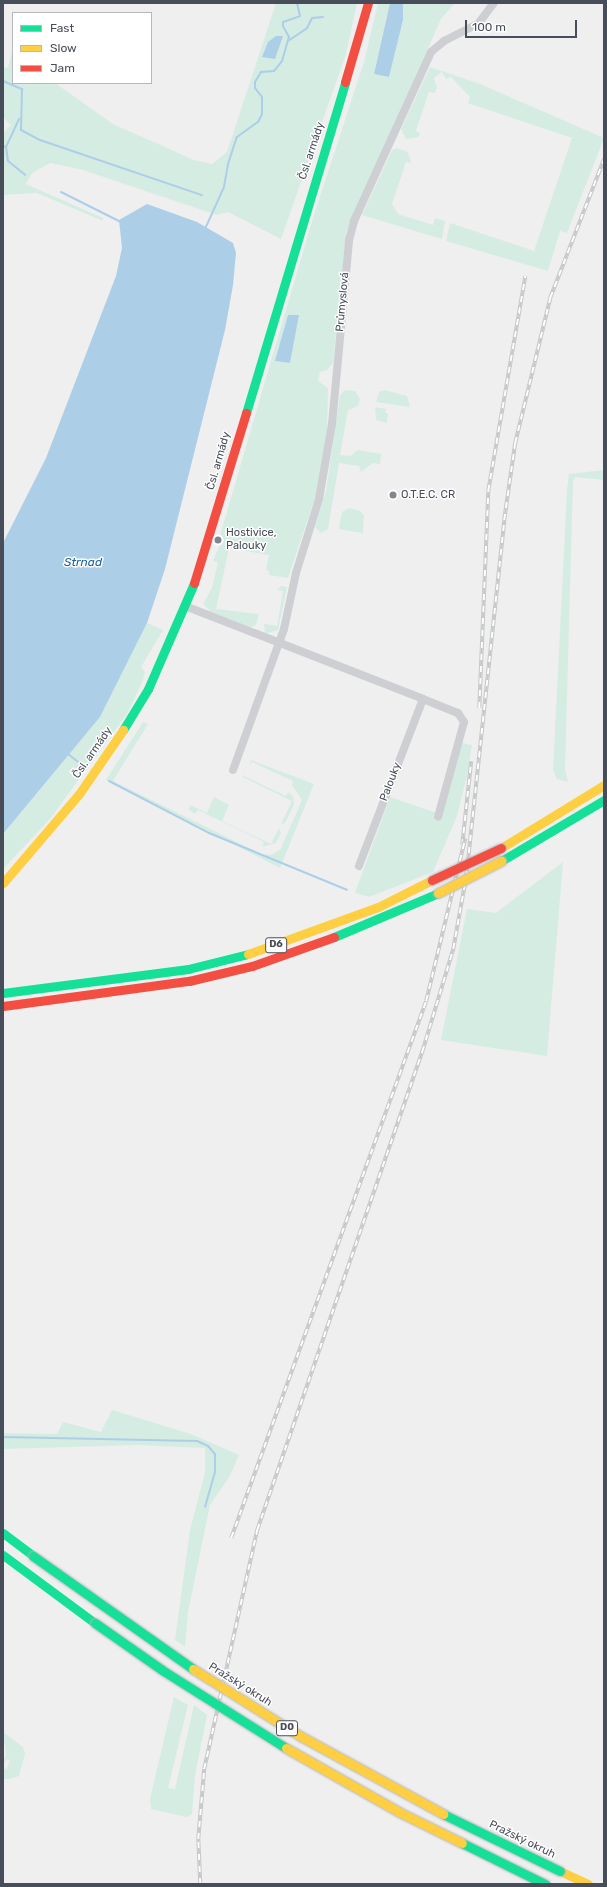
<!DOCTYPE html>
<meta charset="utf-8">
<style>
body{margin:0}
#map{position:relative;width:607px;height:1887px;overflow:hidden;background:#efefef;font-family:Rubik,sans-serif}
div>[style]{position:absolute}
.green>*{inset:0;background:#d5ece3}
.water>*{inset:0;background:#adcee7}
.stream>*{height:2px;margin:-1px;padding:0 1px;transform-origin:1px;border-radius:1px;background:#adcee7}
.street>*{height:8px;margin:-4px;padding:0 4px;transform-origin:4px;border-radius:4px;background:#cecfd2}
.fast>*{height:9px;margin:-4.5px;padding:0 4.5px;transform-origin:4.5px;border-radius:4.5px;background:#16e098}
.slow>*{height:9px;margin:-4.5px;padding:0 4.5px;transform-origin:4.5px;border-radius:4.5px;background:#ffcf43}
.jam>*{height:9px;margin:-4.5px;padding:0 4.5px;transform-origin:4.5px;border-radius:4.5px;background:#f24e42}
.rail>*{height:3.5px;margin-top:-1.75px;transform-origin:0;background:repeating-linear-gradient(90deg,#fff 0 6px,#c7c8ca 0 12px);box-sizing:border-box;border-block:1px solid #c7c8ca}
.bridges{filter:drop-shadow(0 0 1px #b4b6be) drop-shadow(0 0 1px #b4b6be)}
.fast-bridge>*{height:9px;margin:-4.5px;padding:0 4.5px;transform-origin:4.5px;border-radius:4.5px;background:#16e098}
.slow-bridge>*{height:9px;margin:-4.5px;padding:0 4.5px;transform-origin:4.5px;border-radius:4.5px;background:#ffcf43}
.jam-bridge>*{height:9px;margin:-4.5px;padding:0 4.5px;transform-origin:4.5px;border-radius:4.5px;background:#f24e42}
.dots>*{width:11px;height:11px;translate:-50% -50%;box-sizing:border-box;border:2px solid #fff;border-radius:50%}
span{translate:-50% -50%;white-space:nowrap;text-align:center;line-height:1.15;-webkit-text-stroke:3px #fff;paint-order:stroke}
.shield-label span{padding:1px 3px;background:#fff;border:1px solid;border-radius:3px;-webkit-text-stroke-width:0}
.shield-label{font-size:10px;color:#484d5a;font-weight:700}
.street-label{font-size:11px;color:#484d5a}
.poi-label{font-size:11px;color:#484d5a}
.left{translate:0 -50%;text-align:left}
.water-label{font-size:12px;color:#19629b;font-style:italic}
.frame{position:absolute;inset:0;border:4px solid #484d5a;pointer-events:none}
.legend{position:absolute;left:12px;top:12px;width:140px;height:72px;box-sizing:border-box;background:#fff;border:1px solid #b6b8bd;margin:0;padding:5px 7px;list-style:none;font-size:12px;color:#484d5a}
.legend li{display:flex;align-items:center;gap:8px;height:20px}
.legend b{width:20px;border:1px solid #b6b8bd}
.scale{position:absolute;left:465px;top:20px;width:112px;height:18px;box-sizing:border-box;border:2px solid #484d5a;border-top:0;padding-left:5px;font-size:12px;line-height:14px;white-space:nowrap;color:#484d5a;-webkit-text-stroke:3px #fff;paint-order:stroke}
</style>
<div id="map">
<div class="green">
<i style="clip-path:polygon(276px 3px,357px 3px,346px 54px,281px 239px,228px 212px,217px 215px,80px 169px,50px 163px,32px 173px,26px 184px,103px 218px,103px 221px,37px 193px,3px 195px,3px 133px,11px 125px,3px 117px,3px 67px,8px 68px,13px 47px,13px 83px,55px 83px,113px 124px,194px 160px,212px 164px,227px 152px)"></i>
<i style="clip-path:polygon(evenodd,378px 3px,390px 3px,374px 74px,389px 77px,403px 20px,403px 3px,455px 3px,441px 19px,346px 232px,333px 363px,327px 370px,320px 372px,318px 381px,328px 388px,327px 431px,316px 495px,288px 578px,269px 575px,269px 571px,266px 570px,269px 555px,229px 548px,216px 609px,259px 614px,256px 625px,249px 628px,211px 612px,203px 604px,212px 588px,218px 562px,213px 561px,222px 540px,219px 539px,312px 221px,364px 62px,378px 3px,288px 315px,299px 315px,290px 363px,276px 361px,288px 315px)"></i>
<i style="clip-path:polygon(430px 67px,480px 84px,604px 138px,567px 233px,560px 231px,548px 271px,446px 241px,450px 223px,534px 251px,572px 138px,468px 103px,470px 97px,451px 77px,446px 79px,442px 72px,434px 78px,437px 88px,435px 93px,429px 92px,416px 131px,420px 133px,418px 137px,406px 139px,401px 129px)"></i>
<i style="clip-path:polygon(397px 148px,408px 152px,411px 163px,406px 162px,392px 204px,398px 214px,433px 225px,435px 218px,445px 221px,442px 239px,362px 215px,392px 150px)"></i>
<i style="clip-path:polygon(345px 390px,355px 391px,360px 399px,358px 406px,348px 410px,340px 455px,351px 456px,357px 450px,381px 454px,380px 464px,373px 463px,361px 472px,359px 466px,339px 463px,328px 529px,321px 533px,315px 527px,326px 491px,340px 395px)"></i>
<i style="clip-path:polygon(385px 390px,407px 396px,410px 407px,376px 402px,379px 392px)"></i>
<i style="clip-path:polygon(375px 407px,386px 409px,385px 413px,388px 413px,387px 423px,376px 420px)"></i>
<i style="clip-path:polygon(604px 470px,604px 480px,575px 477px,573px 482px,565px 769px,568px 782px,557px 779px,553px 770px,567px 491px,569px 474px)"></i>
<i style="clip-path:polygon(349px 508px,360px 511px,364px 515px,363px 533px,339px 529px,342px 512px)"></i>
<i style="clip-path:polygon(281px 586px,287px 587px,278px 630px,265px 634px,264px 624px,277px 626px,283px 591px,277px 590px)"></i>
<i style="clip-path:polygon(147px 623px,163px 630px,141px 667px,145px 672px,143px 680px,127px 714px,50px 819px,3px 869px,3px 834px,100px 717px)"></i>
<i style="clip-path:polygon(143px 722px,148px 724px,113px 781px,261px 854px,271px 855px,280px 850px,302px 800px,292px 785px,293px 781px,252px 762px,249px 766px,251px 760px,314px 784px,280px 868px,106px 780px)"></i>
<i style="clip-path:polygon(462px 743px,472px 745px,467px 776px,457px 816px,433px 872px,369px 897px,355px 893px,390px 797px,440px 814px)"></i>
<i style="clip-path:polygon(246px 771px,244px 776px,286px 796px,288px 792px,293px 796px,294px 805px,285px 823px,281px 824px,292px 801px,243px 777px)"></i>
<i style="clip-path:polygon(214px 797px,229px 805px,222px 821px,271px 844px,279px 828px,281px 833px,276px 843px,262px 847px,264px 842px,198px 810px,195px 814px,189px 810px,190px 805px,207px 813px)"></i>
<i style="clip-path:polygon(563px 862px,547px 1056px,441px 1040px,467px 909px,496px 913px)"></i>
<i style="clip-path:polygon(112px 1410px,191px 1434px,239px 1455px,230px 1476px,210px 1505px,188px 1612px,185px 1647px,175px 1640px,190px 1530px,205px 1472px,205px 1448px,137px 1445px,3px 1449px,3px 1433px,57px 1434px,63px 1422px,101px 1432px)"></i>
<i style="clip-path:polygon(174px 1697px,188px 1705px,168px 1788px,175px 1789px,194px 1705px,207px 1715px,195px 1775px,192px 1814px,187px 1817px,151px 1809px,150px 1799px)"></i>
<i style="clip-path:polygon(3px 1732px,23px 1747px,25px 1754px,19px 1776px,10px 1779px,3px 1779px,3px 1768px,7px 1769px,10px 1760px,7px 1759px,3px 1763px,6px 1755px)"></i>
</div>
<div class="water">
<i style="clip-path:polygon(390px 3px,403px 3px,403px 20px,389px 77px,374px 74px)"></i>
<i style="clip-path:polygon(283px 36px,275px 59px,262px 57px,268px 42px,276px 36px)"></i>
<i style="clip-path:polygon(147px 204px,197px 222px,233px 243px,236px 253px,233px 285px,225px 330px,165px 569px,147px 623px,100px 717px,3px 834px,3px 543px,46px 458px,116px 276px,122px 248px,119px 220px)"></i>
<i style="clip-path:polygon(288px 315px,299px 315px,290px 363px,275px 361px)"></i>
</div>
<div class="stream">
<i style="left:288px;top:41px;width:23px;rotate:-34deg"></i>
<i style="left:307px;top:28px;width:11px;rotate:-63deg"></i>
<i style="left:312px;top:18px;width:11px;rotate:-5deg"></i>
<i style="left:3px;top:81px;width:21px;rotate:23deg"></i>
<i style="left:22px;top:89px;width:41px;rotate:91.4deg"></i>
<i style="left:21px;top:130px;width:21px;rotate:28deg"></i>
<i style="left:40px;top:140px;width:171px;rotate:18.8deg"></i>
<i style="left:3px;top:146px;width:3px;rotate:18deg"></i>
<i style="left:6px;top:147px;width:14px;rotate:82deg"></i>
<i style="left:8px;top:161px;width:22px;rotate:39deg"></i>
<i style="left:6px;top:147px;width:31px;rotate:-65deg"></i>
<i style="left:61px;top:192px;width:67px;rotate:26.6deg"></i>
<i style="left:205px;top:229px;width:46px;rotate:-65.7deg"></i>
<i style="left:224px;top:187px;width:23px;rotate:-80deg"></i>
<i style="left:228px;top:164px;width:28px;rotate:-72deg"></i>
<i style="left:237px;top:137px;width:26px;rotate:-36deg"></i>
<i style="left:258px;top:122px;width:9px;rotate:-63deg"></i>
<i style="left:262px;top:114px;width:17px;rotate:-90deg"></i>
<i style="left:262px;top:97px;width:11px;rotate:-128deg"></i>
<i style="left:255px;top:88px;width:6px;rotate:-90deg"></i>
<i style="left:255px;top:82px;width:12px;rotate:-59deg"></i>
<i style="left:261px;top:72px;width:13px;rotate:-4deg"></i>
<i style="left:274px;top:71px;width:13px;rotate:-51deg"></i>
<i style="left:282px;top:61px;width:25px;rotate:-74deg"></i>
<i style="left:289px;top:37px;width:13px;rotate:-119deg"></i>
<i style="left:283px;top:26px;width:4px;rotate:-90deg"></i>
<i style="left:283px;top:22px;width:18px;rotate:-19deg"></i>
<i style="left:300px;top:16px;width:13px;rotate:-103deg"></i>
<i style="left:68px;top:754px;width:23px;rotate:38deg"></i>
<i style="left:109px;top:781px;width:113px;rotate:27.5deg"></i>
<i style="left:209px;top:833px;width:149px;rotate:22.4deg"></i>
<i style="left:3px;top:1437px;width:194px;rotate:1.2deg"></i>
<i style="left:197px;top:1441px;width:12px;rotate:24deg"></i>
<i style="left:208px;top:1446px;width:11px;rotate:49deg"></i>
<i style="left:215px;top:1454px;width:18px;rotate:90deg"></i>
<i style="left:215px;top:1472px;width:36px;rotate:106deg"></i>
</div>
<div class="street">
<i style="left:185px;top:606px;width:256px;rotate:21.3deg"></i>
<i style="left:423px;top:699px;width:179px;rotate:111deg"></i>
<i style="left:423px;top:699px;width:38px;rotate:22deg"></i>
<i style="left:458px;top:713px;width:11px;rotate:56deg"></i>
<i style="left:464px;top:722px;width:98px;rotate:105.3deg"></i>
<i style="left:233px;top:770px;width:150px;rotate:-70.1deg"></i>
<i style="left:284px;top:629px;width:57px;rotate:-77.9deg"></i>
<i style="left:296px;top:573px;width:77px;rotate:-72.7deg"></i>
<i style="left:319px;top:499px;width:76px;rotate:-80.2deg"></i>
<i style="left:332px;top:424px;width:185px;rotate:-84.7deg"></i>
<i style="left:349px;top:240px;width:20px;rotate:-75deg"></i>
<i style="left:354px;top:221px;width:186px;rotate:-65.5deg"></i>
<i style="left:431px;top:52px;width:17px;rotate:-40deg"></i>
<i style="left:444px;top:41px;width:38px;rotate:-27deg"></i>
<i style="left:478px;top:24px;width:26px;rotate:-53deg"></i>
</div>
<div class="fast">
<i style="left:246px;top:413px;width:345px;rotate:-73.3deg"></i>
<i style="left:123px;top:730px;width:48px;rotate:-58.6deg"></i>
<i style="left:148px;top:689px;width:116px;rotate:-66.5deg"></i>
<i style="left:501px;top:861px;width:120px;rotate:-30.6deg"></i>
<i style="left:334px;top:937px;width:113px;rotate:-22.9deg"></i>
<i style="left:3px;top:993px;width:187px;rotate:-7.4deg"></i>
<i style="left:188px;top:969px;width:62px;rotate:-14deg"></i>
<i style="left:3px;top:1533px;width:38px;rotate:37deg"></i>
<i style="left:3px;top:1555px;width:114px;rotate:36.5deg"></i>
</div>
<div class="slow">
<i style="left:501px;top:848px;width:121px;rotate:-31.5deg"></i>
<i style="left:3px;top:883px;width:117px;rotate:-49.5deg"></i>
<i style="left:79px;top:794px;width:78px;rotate:-55.5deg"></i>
<i style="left:248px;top:954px;width:138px;rotate:-19.9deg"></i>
<i style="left:378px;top:907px;width:60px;rotate:-26.6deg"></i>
<i style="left:560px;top:1871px;width:31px;rotate:25deg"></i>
</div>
<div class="jam">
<i style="left:345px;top:82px;width:82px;rotate:-73.8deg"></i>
<i style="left:194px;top:583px;width:178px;rotate:-73deg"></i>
<i style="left:3px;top:1006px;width:188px;rotate:-7.7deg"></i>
<i style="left:189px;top:981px;width:65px;rotate:-13.4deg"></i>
<i style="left:252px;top:966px;width:87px;rotate:-19.5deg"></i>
</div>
<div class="rail">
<i style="left:479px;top:708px;width:217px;rotate:-87.6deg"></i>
<i style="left:488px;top:491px;width:218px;rotate:-80.2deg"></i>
<i style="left:462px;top:845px;width:84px;rotate:-83.9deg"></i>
<i style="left:231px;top:1538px;width:571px;rotate:-70.04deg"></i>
<i style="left:426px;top:1001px;width:167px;rotate:-76.5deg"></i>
<i style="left:200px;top:1884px;width:45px;rotate:-92.5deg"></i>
<i style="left:198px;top:1839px;width:70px;rotate:-85.1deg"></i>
<i style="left:204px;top:1769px;width:245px;rotate:-77.5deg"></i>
<i style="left:257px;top:1530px;width:506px;rotate:-70.96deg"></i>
<i style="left:422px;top:1052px;width:108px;rotate:-73.2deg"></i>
<i style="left:453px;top:949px;width:73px;rotate:-79.8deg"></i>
<i style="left:466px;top:877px;width:359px;rotate:-83.9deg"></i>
<i style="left:504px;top:520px;width:78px;rotate:-81.9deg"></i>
<i style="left:515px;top:443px;width:149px;rotate:-76.4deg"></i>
<i style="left:550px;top:298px;width:149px;rotate:-68.8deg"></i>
</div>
<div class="bridges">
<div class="fast-bridge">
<i style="left:33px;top:1556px;width:196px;rotate:35.2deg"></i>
<i style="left:95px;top:1623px;width:82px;rotate:35deg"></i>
<i style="left:162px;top:1670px;width:146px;rotate:32.2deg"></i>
<i style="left:443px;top:1814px;width:130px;rotate:26deg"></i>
<i style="left:462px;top:1843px;width:93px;rotate:26.3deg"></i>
</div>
<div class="slow-bridge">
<i style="left:438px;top:893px;width:71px;rotate:-26.9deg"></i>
<i style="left:193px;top:1669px;width:128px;rotate:32deg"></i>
<i style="left:302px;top:1737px;width:161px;rotate:28.6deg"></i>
<i style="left:286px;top:1748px;width:130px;rotate:29.5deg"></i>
<i style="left:399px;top:1812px;width:70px;rotate:26.2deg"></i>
</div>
<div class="jam-bridge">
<i style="left:432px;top:880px;width:76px;rotate:-24.9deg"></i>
</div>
</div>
<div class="dots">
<i style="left:393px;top:495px;background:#82868e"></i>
<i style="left:218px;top:540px;background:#82868e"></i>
</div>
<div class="shield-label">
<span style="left:276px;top:945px">D6</span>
<span style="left:287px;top:1728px">D0</span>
</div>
<div class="street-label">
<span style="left:312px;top:151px;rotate:-72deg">Čsl. armády</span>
<span style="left:343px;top:302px;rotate:-85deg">Průmyslová</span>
<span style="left:219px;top:461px;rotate:-74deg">Čsl. armády</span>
<span style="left:93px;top:753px;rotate:-55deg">Čsl. armády</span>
<span style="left:391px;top:782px;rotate:-69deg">Palouky</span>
<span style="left:240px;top:1685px;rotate:32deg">Pražský okruh</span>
<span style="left:522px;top:1840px;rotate:26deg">Pražský okruh</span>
</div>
<div class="poi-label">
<span class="left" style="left:401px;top:495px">O.T.E.C. CR</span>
<span class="left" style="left:226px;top:540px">Hostivice,<br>Palouky</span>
</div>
<div class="water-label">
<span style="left:83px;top:563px">Strnad</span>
</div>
<div class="frame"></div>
<ul class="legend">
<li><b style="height:5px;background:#16e098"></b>Fast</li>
<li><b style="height:5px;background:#ffcf43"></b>Slow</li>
<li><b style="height:5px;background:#f24e42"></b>Jam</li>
</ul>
<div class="scale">100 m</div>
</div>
